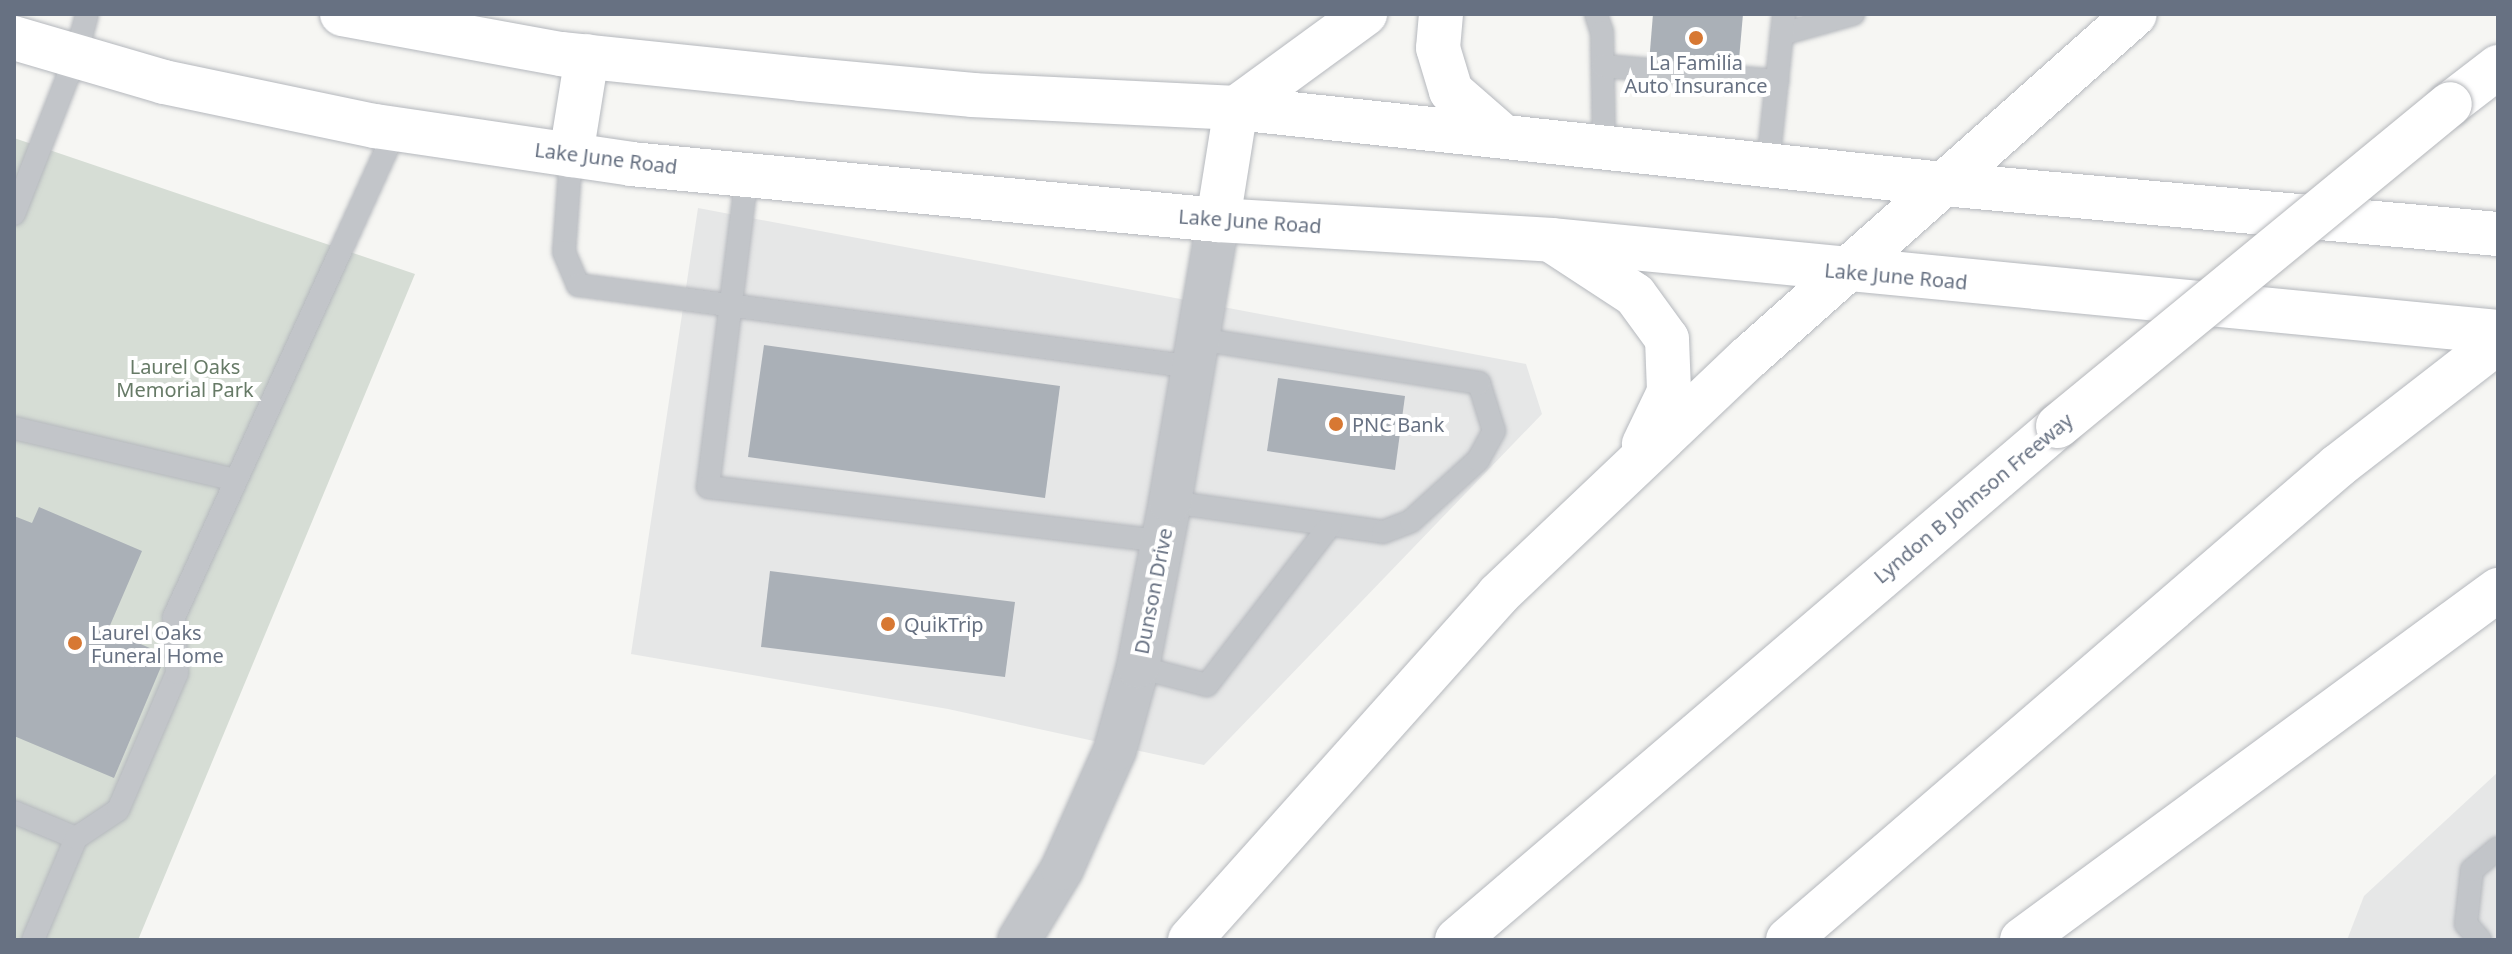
<!DOCTYPE html>
<style>
body{margin:0}
#map{position:relative;width:2512px;height:954px;overflow:hidden;background:#f6f6f3;font-family:"Noto Sans",sans-serif}
div>[style]{position:absolute}
.built>*{inset:0;background:#e6e7e7}
.green>*{inset:0;background:#d6ddd5}
.building>*{inset:0;background:#aab0b7}
.roads{filter:drop-shadow(0 0 2px #b5b8bd) drop-shadow(0 0 2px #b5b8bd)}
.lane>*{height:22px;margin:-11px;padding:0 11px;transform-origin:11px;border-radius:11px;background:#c2c5c9}
.street>*{height:42px;margin:-21px;padding:0 21px;transform-origin:21px;border-radius:21px;background:#c2c5c9}
.secondary>*{height:44px;margin:-22px;padding:0 22px;transform-origin:22px;border-radius:22px;background:#fff}
.highway>*{height:44px;margin:-22px;padding:0 22px;transform-origin:22px;border-radius:22px;background:#fff}
.bridges{filter:drop-shadow(0 0 2px #b5b7bb) drop-shadow(0 0 2px #b5b7bb)}
.highway-bridge>*{height:44px;margin:-22px;padding:0 22px;transform-origin:22px;border-radius:22px;background:#fff}
.dots>*{width:22px;height:22px;translate:-50% -50%;box-sizing:border-box;border:4px solid #fff;border-radius:50%}
span{translate:-50% -50%;white-space:nowrap;text-align:center;line-height:1.15;-webkit-text-stroke:8px #fff;paint-order:stroke}
.poi-label{font-size:20px;color:#677182}
.left{translate:0 -50%;text-align:left}
.street-label{font-size:20px;color:#677182}
.park-label{font-size:20px;color:#667a66}
.frame{position:absolute;inset:0;border:16px solid #677182;pointer-events:none}
</style>
<div id="map">
<div class="built">
<i style="clip-path:polygon(698px 208px,1526px 364px,1542px 414px,1204px 765px,948px 709px,631px 654px)"></i>
<i style="clip-path:polygon(2498px 772px,2498px 940px,2347px 940px,2364px 896px)"></i>
</div>
<div class="green">
<i style="clip-path:polygon(14px 138px,415px 274px,138px 940px,14px 940px)"></i>
</div>
<div class="building">
<i style="clip-path:polygon(1653px 14px,1743px 14px,1738px 71px,1649px 63px)"></i>
<i style="clip-path:polygon(764px 345px,1060px 386px,1045px 498px,748px 457px)"></i>
<i style="clip-path:polygon(1278px 378px,1405px 396px,1395px 470px,1267px 451px)"></i>
<i style="clip-path:polygon(39px 507px,142px 551px,108px 630px,166px 655px,114px 778px,14px 736px,14px 516px,32px 523px)"></i>
<i style="clip-path:polygon(770px 571px,1015px 602px,1005px 677px,761px 647px)"></i>
</div>
<div class="roads">
<div class="lane">
<i style="left:1596px;top:14px;width:19px;rotate:72deg"></i>
<i style="left:1602px;top:32px;width:112px;rotate:89deg"></i>
<i style="left:1782px;top:34px;width:74px;rotate:-15.7deg"></i>
<i style="left:1603px;top:66px;width:175px;rotate:4.9deg"></i>
<i style="left:571px;top:155px;width:97px;rotate:94.1deg"></i>
<i style="left:564px;top:252px;width:36px;rotate:67deg"></i>
<i style="left:578px;top:285px;width:620px;rotate:7.59deg"></i>
<i style="left:1768px;top:164px;width:151px;rotate:-83.9deg"></i>
<i style="left:747px;top:174px;width:315px;rotate:97.1deg"></i>
<i style="left:708px;top:487px;width:457px;rotate:6.8deg"></i>
<i style="left:14px;top:214px;width:170px;rotate:-68.6deg"></i>
<i style="left:76px;top:56px;width:43px;rotate:-75.3deg"></i>
<i style="left:14px;top:428px;width:227px;rotate:13.2deg"></i>
<i style="left:1170px;top:502px;width:215px;rotate:8deg"></i>
<i style="left:1383px;top:532px;width:30px;rotate:-21deg"></i>
<i style="left:1411px;top:521px;width:91px;rotate:-42.3deg"></i>
<i style="left:1478px;top:460px;width:33px;rotate:-61deg"></i>
<i style="left:1494px;top:431px;width:50px;rotate:-107.4deg"></i>
<i style="left:1479px;top:383px;width:285px;rotate:-171.1deg"></i>
<i style="left:1138px;top:667px;width:71px;rotate:14.6deg"></i>
<i style="left:1207px;top:685px;width:202px;rotate:-52.4deg"></i>
<i style="left:14px;top:812px;width:67px;rotate:22.8deg"></i>
<i style="left:33px;top:940px;width:111px;rotate:-67.1deg"></i>
<i style="left:76px;top:838px;width:50px;rotate:-33.7deg"></i>
<i style="left:118px;top:810px;width:149px;rotate:-66.7deg"></i>
<i style="left:177px;top:673px;width:56px;rotate:-93.1deg"></i>
<i style="left:174px;top:617px;width:536px;rotate:-65.54deg"></i>
<i style="left:2480px;top:940px;width:21px;rotate:-131deg"></i>
<i style="left:2466px;top:924px;width:54px;rotate:-83.7deg"></i>
<i style="left:2472px;top:870px;width:34px;rotate:-40deg"></i>
</div>
<div class="street">
<i style="left:1019px;top:940px;width:83px;rotate:-58.8deg"></i>
<i style="left:1062px;top:869px;width:130px;rotate:-66deg"></i>
<i style="left:1115px;top:750px;width:86px;rotate:-74.5deg"></i>
<i style="left:1138px;top:667px;width:168px;rotate:-79deg"></i>
<i style="left:1170px;top:502px;width:286px;rotate:-80.3deg"></i>
</div>
<div class="secondary">
<i style="left:342px;top:14px;width:223px;rotate:10.4deg"></i>
<i style="left:561px;top:54px;width:241px;rotate:5.9deg"></i>
<i style="left:801px;top:79px;width:173px;rotate:5.3deg"></i>
<i style="left:973px;top:95px;width:263px;rotate:2.8deg"></i>
<i style="left:1236px;top:108px;width:711px;rotate:6.14deg"></i>
<i style="left:1943px;top:184px;width:557px;rotate:5.15deg"></i>
<i style="left:1441px;top:14px;width:34px;rotate:95deg"></i>
<i style="left:1438px;top:48px;width:45px;rotate:73.2deg"></i>
<i style="left:1451px;top:91px;width:62px;rotate:41.1deg"></i>
<i style="left:14px;top:38px;width:156px;rotate:16.3deg"></i>
<i style="left:164px;top:82px;width:216px;rotate:11.8deg"></i>
<i style="left:375px;top:126px;width:259px;rotate:8.4deg"></i>
<i style="left:631px;top:164px;width:590px;rotate:5.45deg"></i>
<i style="left:1218px;top:220px;width:334px;rotate:3.4deg"></i>
<i style="left:1551px;top:240px;width:951px;rotate:5.55deg"></i>
<i style="left:571px;top:155px;width:100px;rotate:-80.8deg"></i>
<i style="left:1218px;top:220px;width:113px;rotate:-80.9deg"></i>
<i style="left:1236px;top:108px;width:160px;rotate:-36.1deg"></i>
</div>
<div class="highway">
<i style="left:2450px;top:104px;width:61px;rotate:-37.6deg"></i>
<i style="left:1551px;top:240px;width:100px;rotate:33.2deg"></i>
<i style="left:1635px;top:295px;width:54px;rotate:54deg"></i>
<i style="left:1667px;top:339px;width:53px;rotate:87.8deg"></i>
<i style="left:1669px;top:392px;width:58px;rotate:115.7deg"></i>
<i style="left:1190px;top:940px;width:462px;rotate:-48.2deg"></i>
<i style="left:1498px;top:595px;width:346px;rotate:-43.5deg"></i>
<i style="left:1749px;top:357px;width:516px;rotate:-41.62deg"></i>
<i style="left:1457px;top:940px;width:791px;rotate:-40.54deg"></i>
<i style="left:1788px;top:940px;width:726px;rotate:-40.76deg"></i>
<i style="left:2338px;top:466px;width:202px;rotate:-37.8deg"></i>
<i style="left:2022px;top:940px;width:591px;rotate:-36.33deg"></i>
</div>
</div>
<div class="bridges">
<div class="highway-bridge">
<i style="left:2058px;top:426px;width:507px;rotate:-39.4deg"></i>
</div>
</div>
<div class="dots">
<i style="left:1696px;top:38px;background:#d77833"></i>
<i style="left:1336px;top:424px;background:#d77833"></i>
<i style="left:888px;top:624px;background:#d77833"></i>
<i style="left:75px;top:643px;background:#d77833"></i>
</div>
<div class="poi-label">
<span style="left:1696px;top:74px">La Familia<br>Auto Insurance</span>
<span class="left" style="left:1352px;top:424px">PNC Bank</span>
<span class="left" style="left:904px;top:624px">QuikTrip</span>
<span class="left" style="left:91px;top:644px">Laurel Oaks<br>Funeral Home</span>
</div>
<div class="street-label">
<span style="left:606px;top:158px;rotate:7deg">Lake June Road</span>
<span style="left:1250px;top:221px;rotate:4deg">Lake June Road</span>
<span style="left:1896px;top:276px;rotate:5deg">Lake June Road</span>
<span style="left:1973px;top:498px;rotate:-40deg">Lyndon B Johnson Freeway</span>
<span style="left:1153px;top:591px;rotate:-79deg">Dunson Drive</span>
</div>
<div class="park-label">
<span style="left:185px;top:378px">Laurel Oaks<br>Memorial Park</span>
</div>
<div class="frame"></div>
</div>
